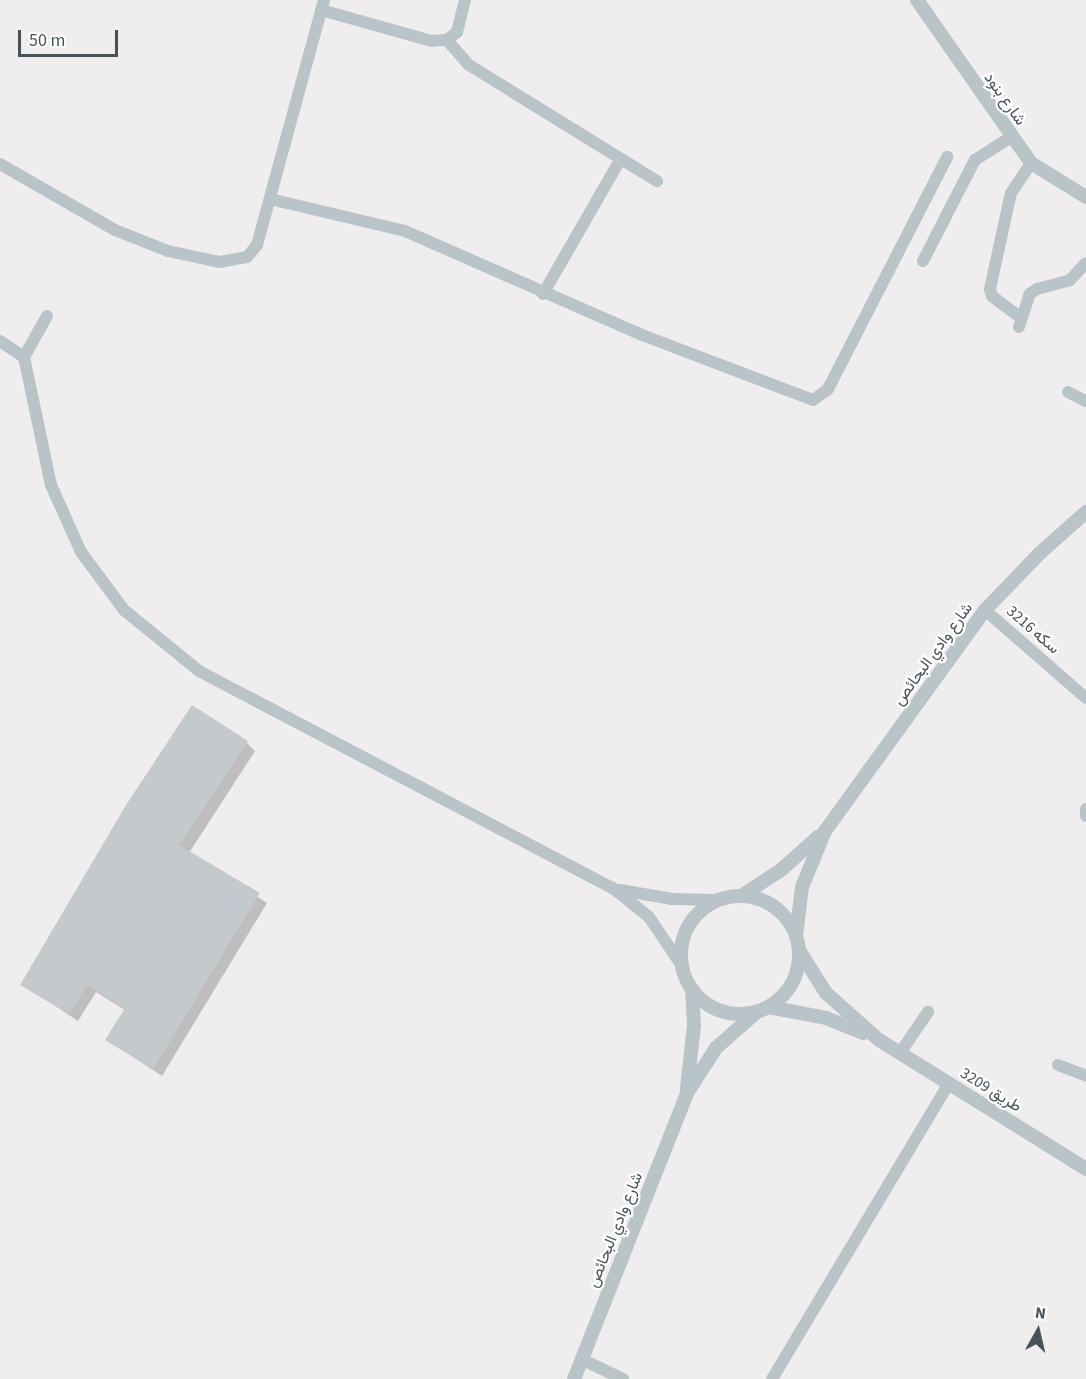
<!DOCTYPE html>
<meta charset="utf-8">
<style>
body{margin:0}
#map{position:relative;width:1086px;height:1379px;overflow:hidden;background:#f0edee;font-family:"Source Sans 3",Vazirmatn,sans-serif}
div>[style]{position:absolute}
.shadow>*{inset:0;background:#0003}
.building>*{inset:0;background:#c4c9cd}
.minor>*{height:12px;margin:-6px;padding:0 6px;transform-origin:6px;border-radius:6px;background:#b9c4c9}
.tertiary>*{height:14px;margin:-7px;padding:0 7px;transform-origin:7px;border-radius:7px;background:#b9c4c9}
.tertiary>.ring{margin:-7px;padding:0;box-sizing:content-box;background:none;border:14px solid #b9c4c9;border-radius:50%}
span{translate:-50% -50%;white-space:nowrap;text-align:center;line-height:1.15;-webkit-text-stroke:4.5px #fff;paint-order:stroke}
.street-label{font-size:16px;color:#475359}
.north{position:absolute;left:1008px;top:1301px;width:60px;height:60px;-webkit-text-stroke:4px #fff;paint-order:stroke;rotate:8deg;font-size:16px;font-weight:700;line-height:24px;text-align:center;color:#475359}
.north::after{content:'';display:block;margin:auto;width:21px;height:27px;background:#475359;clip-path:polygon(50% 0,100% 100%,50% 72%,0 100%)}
.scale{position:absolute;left:18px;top:30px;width:100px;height:27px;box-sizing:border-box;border:3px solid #475359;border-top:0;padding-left:8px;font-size:18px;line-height:21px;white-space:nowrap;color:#475359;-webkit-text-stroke:4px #fff;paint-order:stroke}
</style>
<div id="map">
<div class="shadow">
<i style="clip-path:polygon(247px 743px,255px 751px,189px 853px,267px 903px,162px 1076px,107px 1040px,125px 1010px,96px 992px,78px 1021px,22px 984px)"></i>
</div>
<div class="building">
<i style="clip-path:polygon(192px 705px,248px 741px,179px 845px,260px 893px,153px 1069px,105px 1040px,125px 1008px,87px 985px,69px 1014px,20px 985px,126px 805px)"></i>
</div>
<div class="minor">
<i style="left:321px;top:10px;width:114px;rotate:15.7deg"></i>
<i style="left:431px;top:41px;width:16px;rotate:-4deg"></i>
<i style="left:447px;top:40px;width:13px;rotate:-39deg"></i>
<i style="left:457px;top:32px;width:33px;rotate:-76deg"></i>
<i style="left:447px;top:40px;width:33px;rotate:49deg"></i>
<i style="left:469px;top:65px;width:221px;rotate:31.7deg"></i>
<i style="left:0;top:164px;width:133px;rotate:29.9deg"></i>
<i style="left:115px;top:230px;width:57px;rotate:21.6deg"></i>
<i style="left:168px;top:251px;width:52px;rotate:12.2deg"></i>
<i style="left:219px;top:262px;width:28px;rotate:-10deg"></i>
<i style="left:247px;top:257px;width:16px;rotate:-50deg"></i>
<i style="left:257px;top:245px;width:254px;rotate:-74.7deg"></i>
<i style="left:270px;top:199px;width:139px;rotate:13.3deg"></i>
<i style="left:405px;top:231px;width:259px;rotate:23.7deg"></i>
<i style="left:642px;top:335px;width:183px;rotate:20.8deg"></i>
<i style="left:813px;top:400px;width:19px;rotate:-36deg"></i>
<i style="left:828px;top:389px;width:261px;rotate:-62.8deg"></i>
<i style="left:923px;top:261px;width:114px;rotate:-62.8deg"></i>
<i style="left:975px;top:160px;width:43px;rotate:-32.6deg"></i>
<i style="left:543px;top:294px;width:155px;rotate:-60.1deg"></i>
<i style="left:1021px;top:318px;width:36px;rotate:-143deg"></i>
<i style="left:992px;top:296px;width:7px;rotate:-106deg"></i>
<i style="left:990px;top:289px;width:98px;rotate:-77.7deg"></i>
<i style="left:1011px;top:193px;width:36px;rotate:-56deg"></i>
<i style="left:1019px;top:327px;width:35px;rotate:-72deg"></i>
<i style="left:1030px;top:294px;width:9px;rotate:-36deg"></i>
<i style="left:1037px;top:289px;width:34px;rotate:-15deg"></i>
<i style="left:1070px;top:280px;width:23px;rotate:-47deg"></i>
<i style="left:0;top:341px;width:29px;rotate:34deg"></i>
<i style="left:24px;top:357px;width:131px;rotate:78.1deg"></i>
<i style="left:51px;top:485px;width:73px;rotate:65.9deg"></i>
<i style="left:81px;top:552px;width:72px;rotate:53.4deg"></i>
<i style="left:124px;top:610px;width:97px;rotate:39.1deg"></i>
<i style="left:199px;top:671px;width:467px;rotate:27.7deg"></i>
<i style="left:613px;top:888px;width:46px;rotate:38.9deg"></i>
<i style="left:649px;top:917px;width:59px;rotate:56deg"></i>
<i style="left:24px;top:357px;width:47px;rotate:-60.7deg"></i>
<i style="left:1068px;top:392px;width:20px;rotate:27deg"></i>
<i style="left:985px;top:610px;width:134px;rotate:41.1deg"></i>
<i style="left:1086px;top:809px;width:7px;rotate:90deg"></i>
<i style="left:620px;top:890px;width:53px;rotate:9.8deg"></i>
<i style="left:672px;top:899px;width:47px;rotate:1.2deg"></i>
<i style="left:900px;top:1053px;width:50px;rotate:-55.7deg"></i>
<i style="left:1058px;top:1065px;width:30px;rotate:21deg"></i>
<i style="left:581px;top:1359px;width:47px;rotate:25.5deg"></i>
<i style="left:772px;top:1379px;width:345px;rotate:-59.1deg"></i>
</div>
<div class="tertiary">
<i style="left:917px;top:0;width:199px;rotate:55deg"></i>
<i style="left:1031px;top:163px;width:65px;rotate:31.7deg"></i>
<i style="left:741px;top:896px;width:48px;rotate:-33deg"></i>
<i style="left:781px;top:870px;width:51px;rotate:-41.8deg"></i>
<i class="ring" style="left:681px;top:896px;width:104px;height:104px"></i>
<i style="left:796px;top:936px;width:49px;rotate:-83deg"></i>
<i style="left:802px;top:887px;width:61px;rotate:-67.7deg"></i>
<i style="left:825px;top:831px;width:273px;rotate:-54.1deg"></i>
<i style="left:985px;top:610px;width:79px;rotate:-46deg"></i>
<i style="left:1040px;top:553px;width:62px;rotate:-41.7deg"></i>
<i style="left:799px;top:950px;width:51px;rotate:57.9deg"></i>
<i style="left:826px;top:993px;width:71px;rotate:41.6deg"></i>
<i style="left:879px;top:1040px;width:244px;rotate:31.9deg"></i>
<i style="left:768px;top:1007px;width:59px;rotate:10.7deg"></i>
<i style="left:826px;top:1018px;width:40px;rotate:22deg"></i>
<i style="left:687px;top:1088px;width:62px;rotate:-83.6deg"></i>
<i style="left:694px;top:1026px;width:37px;rotate:-93deg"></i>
<i style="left:574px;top:1379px;width:308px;rotate:-68.4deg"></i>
<i style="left:687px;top:1093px;width:54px;rotate:-57.2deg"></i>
<i style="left:716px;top:1048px;width:56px;rotate:-41.4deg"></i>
</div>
<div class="street-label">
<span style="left:1005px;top:99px;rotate:55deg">شارع بنود</span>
<span style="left:1033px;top:630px;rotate:41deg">سكه 3216</span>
<span style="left:933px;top:654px;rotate:-54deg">شارع وادي البحائص</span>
<span style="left:991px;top:1090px;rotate:32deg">طريق 3209</span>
<span style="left:615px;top:1230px;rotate:-68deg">شارع وادي البحائص</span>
</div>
<div class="north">N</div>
<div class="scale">50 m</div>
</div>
